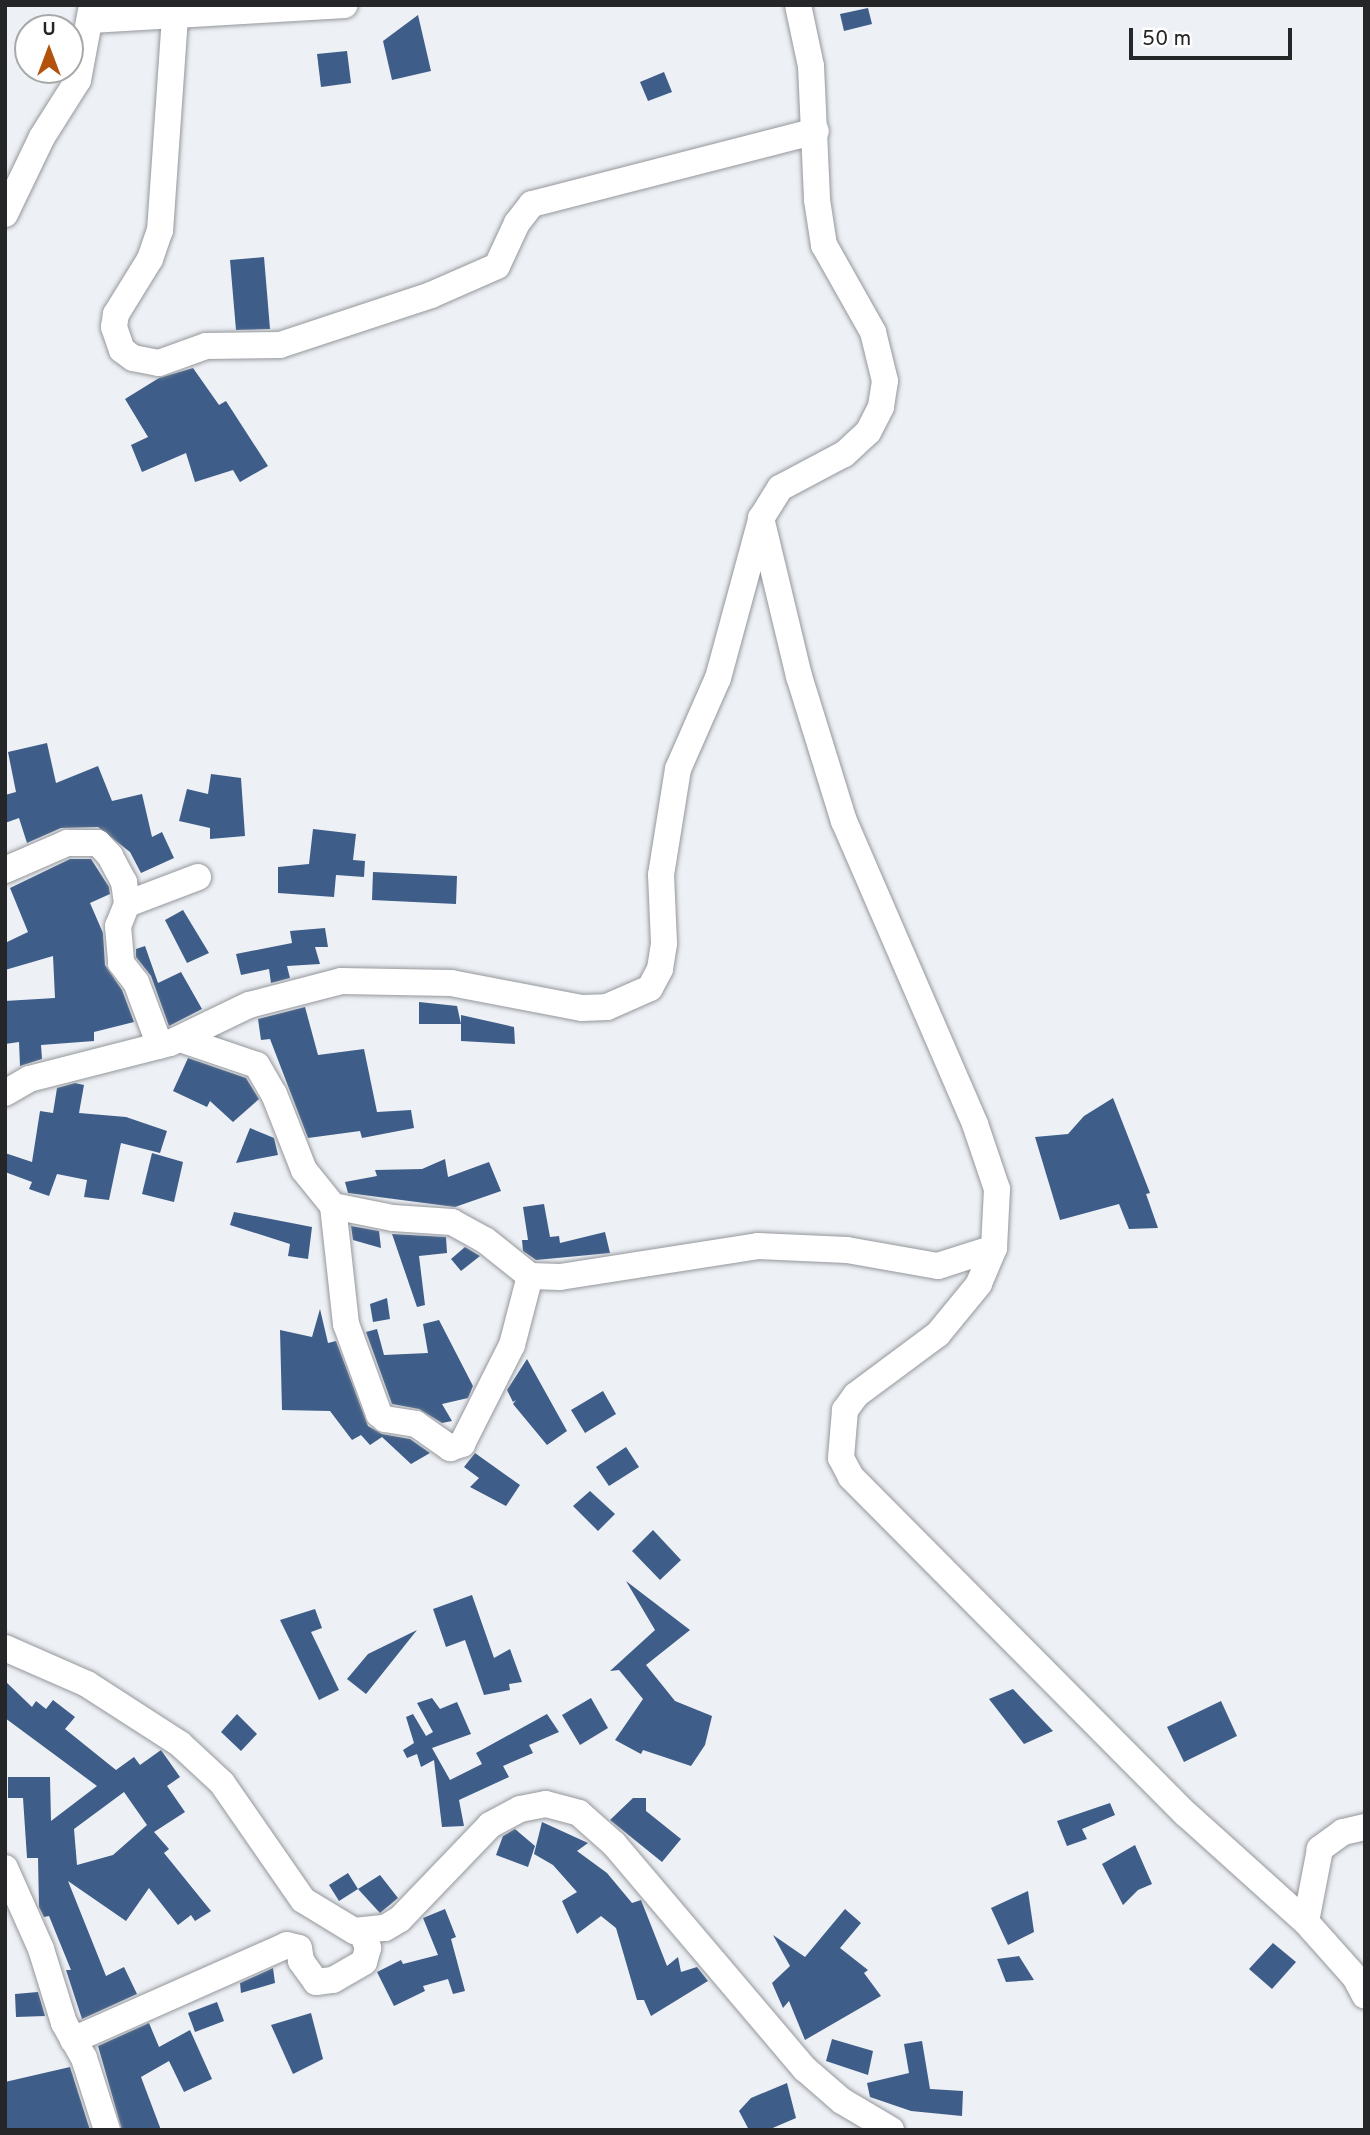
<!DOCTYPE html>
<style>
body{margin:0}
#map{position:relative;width:1370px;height:2135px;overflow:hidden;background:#edf0f5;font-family:Overpass,sans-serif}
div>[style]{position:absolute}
.building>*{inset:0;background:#3e5d88}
.roads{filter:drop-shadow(0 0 2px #94979b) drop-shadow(0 0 2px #94979b)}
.minor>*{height:26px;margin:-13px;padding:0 13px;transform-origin:13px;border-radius:13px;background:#fff}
span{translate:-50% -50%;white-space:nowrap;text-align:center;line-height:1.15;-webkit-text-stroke:7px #fff;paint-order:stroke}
.frame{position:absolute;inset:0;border:7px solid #242627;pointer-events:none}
.north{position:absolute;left:14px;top:14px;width:70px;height:70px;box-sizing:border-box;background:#fff;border:2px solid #a7a8a9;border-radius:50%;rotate:0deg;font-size:19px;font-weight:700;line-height:28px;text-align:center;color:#242627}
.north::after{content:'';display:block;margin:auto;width:24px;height:32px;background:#b2520d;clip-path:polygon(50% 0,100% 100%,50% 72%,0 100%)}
.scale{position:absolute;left:1129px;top:28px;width:163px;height:32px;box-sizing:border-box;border:4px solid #242627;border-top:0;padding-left:9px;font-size:21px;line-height:24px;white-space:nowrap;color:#242627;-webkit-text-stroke:5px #fff;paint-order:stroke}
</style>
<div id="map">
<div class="building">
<i style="clip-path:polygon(868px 8px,872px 24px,844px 31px,840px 14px)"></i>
<i style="clip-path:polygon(418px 15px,431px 71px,392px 80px,383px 41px)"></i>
<i style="clip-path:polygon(347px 51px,351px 83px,321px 87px,317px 54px)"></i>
<i style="clip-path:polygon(664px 72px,672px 92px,648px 101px,640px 82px)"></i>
<i style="clip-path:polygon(264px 257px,270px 329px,236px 330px,230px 260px)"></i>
<i style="clip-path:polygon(193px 368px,219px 405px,226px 401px,268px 466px,240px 482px,233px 470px,195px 482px,186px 453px,142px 472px,131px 445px,148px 437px,125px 399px,159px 378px)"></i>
<i style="clip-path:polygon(47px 743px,56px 783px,98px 766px,112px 801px,142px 794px,152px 837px,162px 832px,174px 858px,141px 873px,130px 852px,98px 827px,61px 828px,27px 843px,19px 818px,5px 823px,5px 795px,16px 792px,8px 752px)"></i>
<i style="clip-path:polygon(211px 774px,241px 778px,245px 836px,210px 839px,210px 828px,179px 821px,187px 789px,208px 794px)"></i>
<i style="clip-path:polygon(313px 829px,356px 834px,353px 860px,365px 861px,364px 877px,336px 875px,334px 897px,278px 893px,278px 867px,309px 864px)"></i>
<i style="clip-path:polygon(70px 859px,91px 859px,109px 887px,110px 894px,90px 903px,103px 933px,105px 965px,122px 990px,134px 1022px,94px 1032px,94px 1041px,41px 1045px,42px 1059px,20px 1066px,19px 1042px,5px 1044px,5px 1001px,55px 998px,53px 956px,5px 970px,5px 943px,28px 932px,10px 888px)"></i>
<i style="clip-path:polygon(373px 872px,457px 876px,456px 904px,372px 900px)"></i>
<i style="clip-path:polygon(183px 910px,209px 953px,187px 963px,165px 920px)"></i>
<i style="clip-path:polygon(325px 928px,328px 947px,315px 947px,320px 964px,287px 966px,290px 978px,271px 983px,269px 969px,241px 975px,236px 954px,292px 943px,290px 931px)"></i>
<i style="clip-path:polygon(145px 946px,158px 983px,181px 972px,202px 1009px,169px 1026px,151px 976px,136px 957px,136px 949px)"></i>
<i style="clip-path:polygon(419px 1002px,457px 1006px,461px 1024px,419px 1024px)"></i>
<i style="clip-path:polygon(305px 1007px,318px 1055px,364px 1049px,377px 1112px,411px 1110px,414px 1128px,362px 1138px,360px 1131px,308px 1138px,270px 1039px,261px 1040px,258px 1019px)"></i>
<i style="clip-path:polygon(461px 1015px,514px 1027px,515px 1044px,461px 1041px)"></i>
<i style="clip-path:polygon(188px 1058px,246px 1078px,259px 1099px,233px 1122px,210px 1101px,207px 1107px,173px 1091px)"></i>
<i style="clip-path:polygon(75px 1083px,84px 1085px,79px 1113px,126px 1117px,167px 1131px,160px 1153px,121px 1143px,109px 1200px,84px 1197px,87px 1180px,57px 1174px,49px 1196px,29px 1189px,32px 1182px,5px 1172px,5px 1153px,32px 1162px,40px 1111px,53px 1113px,57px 1088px)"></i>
<i style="clip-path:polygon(1113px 1098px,1150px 1193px,1146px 1194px,1158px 1228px,1129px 1229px,1119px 1204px,1060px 1220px,1035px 1137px,1068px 1134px,1084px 1116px)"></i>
<i style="clip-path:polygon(250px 1128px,274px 1138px,278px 1155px,236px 1163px)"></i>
<i style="clip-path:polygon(152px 1153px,183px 1162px,174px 1202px,142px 1194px)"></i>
<i style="clip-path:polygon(445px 1159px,448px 1177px,489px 1162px,501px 1191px,455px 1207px,348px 1193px,345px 1182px,377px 1176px,375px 1170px,422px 1169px)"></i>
<i style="clip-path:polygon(544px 1204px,550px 1237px,559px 1236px,560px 1243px,605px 1232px,610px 1253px,536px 1260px,523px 1251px,522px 1240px,528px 1240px,523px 1207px)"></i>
<i style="clip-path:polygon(234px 1212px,312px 1227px,308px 1259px,288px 1256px,290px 1244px,230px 1225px)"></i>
<i style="clip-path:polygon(351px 1226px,379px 1231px,381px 1248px,353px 1240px)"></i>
<i style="clip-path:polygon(392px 1234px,446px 1237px,447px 1253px,419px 1256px,425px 1305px,417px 1307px)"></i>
<i style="clip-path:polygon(465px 1247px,480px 1256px,461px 1271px,451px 1259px)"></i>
<i style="clip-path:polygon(387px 1298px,390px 1319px,373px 1322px,370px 1304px)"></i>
<i style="clip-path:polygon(320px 1309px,328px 1343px,336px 1341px,368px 1426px,382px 1434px,410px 1439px,430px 1453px,411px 1464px,382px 1437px,370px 1445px,361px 1435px,352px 1440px,330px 1411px,282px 1410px,280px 1330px,312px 1337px)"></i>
<i style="clip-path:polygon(439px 1320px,473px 1386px,468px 1398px,442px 1404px,452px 1421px,442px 1423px,419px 1409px,392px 1404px,366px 1332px,377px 1329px,384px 1355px,428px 1353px,423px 1324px)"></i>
<i style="clip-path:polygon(527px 1359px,567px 1431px,547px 1445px,513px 1404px,516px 1400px,513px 1402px,507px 1390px)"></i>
<i style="clip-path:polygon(603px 1391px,616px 1414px,585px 1433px,571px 1410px)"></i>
<i style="clip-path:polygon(626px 1447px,639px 1467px,609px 1486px,596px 1467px)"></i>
<i style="clip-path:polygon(475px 1453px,520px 1485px,506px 1506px,470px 1487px,479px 1478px,464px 1467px)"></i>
<i style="clip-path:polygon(590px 1491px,615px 1514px,598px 1531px,573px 1506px)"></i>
<i style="clip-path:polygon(653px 1530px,681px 1560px,660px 1580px,632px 1551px)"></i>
<i style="clip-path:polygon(626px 1581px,690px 1630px,646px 1665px,675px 1701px,712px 1716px,705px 1745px,691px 1766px,643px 1750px,641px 1754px,615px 1740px,643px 1699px,619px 1670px,610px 1671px,655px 1630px)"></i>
<i style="clip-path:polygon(472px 1595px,494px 1658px,510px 1649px,522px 1682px,509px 1684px,510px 1690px,484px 1695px,465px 1640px,446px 1647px,433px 1609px)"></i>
<i style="clip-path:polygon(315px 1609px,322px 1628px,311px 1632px,339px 1690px,319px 1700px,280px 1620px)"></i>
<i style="clip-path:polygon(417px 1630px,366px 1694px,347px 1679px,368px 1654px)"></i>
<i style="clip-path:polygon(evenodd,5px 1681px,32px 1707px,36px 1701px,46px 1709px,53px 1700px,75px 1717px,65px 1729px,116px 1770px,134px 1757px,140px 1765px,161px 1750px,180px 1777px,167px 1786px,185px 1812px,154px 1832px,169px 1849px,164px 1853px,211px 1911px,195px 1921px,191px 1915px,178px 1925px,149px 1888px,126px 1921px,68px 1881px,106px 1976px,124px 1967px,137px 1994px,82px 2019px,66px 1970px,71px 1970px,49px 1916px,44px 1917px,39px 1907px,38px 1858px,27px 1858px,23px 1798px,8px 1798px,8px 1777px,50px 1777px,51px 1821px,97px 1786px,5px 1718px,5px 1681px,124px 1792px,147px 1825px,113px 1855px,77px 1865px,74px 1829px,124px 1792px)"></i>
<i style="clip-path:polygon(1013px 1689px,1053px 1731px,1024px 1744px,989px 1699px)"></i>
<i style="clip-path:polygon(432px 1698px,440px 1709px,457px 1702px,471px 1734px,432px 1748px,450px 1780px,482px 1764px,476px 1753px,547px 1714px,559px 1732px,529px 1745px,533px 1753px,503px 1766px,509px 1777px,459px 1800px,464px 1826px,442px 1827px,434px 1760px,421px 1767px,417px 1754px,407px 1758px,403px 1750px,414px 1743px,406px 1717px,413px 1714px,426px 1736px,433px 1732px,417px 1703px)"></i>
<i style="clip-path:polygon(591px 1698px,608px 1728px,580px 1745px,562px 1715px)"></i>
<i style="clip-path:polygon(1221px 1701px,1237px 1736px,1184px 1762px,1167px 1727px)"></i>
<i style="clip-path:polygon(237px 1714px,257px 1734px,241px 1751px,221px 1732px)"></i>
<i style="clip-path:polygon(633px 1798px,646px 1798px,646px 1811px,681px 1839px,662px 1862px,610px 1820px)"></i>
<i style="clip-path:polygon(1110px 1803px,1115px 1815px,1082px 1829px,1087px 1839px,1067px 1846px,1057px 1821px)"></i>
<i style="clip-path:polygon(542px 1822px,588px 1843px,577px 1851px,607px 1873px,632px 1903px,641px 1900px,667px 1966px,678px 1957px,681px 1972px,697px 1967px,708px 1981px,651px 2016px,644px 2000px,637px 2000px,616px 1928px,601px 1916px,577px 1934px,562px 1901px,577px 1892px,553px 1865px,534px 1854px)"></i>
<i style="clip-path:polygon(515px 1829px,535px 1846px,528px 1867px,496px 1855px,503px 1836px)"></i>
<i style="clip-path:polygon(1135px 1845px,1152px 1884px,1138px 1890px,1123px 1905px,1102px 1864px)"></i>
<i style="clip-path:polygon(348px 1873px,358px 1889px,339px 1901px,329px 1885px)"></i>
<i style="clip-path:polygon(380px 1875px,398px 1898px,380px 1913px,358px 1889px)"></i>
<i style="clip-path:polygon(1028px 1891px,1034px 1932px,1008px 1945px,991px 1908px)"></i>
<i style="clip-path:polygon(445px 1909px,456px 1937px,451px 1939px,465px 1991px,453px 1994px,448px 1979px,423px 1986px,425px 1991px,394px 2006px,377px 1972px,401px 1960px,403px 1964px,438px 1955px,423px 1918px)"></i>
<i style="clip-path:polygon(845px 1909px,861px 1923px,840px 1948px,868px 1970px,864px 1973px,881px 1996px,805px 2040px,789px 2001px,783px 2008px,772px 1983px,790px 1966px,773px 1935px,805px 1957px)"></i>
<i style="clip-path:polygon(1273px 1943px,1296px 1962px,1272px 1989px,1249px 1969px)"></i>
<i style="clip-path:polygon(1019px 1956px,1034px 1980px,1006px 1982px,997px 1959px)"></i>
<i style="clip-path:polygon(273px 1968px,275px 1983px,241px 1993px,240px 1983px)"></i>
<i style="clip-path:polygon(38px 1992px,45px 2016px,16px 2017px,15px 1994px)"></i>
<i style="clip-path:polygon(217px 2002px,224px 2021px,195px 2032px,188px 2013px)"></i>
<i style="clip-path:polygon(311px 2013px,323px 2059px,293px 2074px,271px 2025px)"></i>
<i style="clip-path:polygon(149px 2023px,159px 2047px,190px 2030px,212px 2079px,184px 2092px,169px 2061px,141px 2077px,161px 2130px,122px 2130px,98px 2046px)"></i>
<i style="clip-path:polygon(832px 2039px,873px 2051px,868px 2075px,826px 2061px)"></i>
<i style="clip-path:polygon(922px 2041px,930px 2089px,963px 2091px,962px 2116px,911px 2111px,870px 2097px,867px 2083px,909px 2073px,904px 2044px)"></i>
<i style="clip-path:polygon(70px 2067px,90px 2130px,5px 2130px,5px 2082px)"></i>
<i style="clip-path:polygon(787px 2083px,796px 2118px,768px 2130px,749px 2130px,739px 2111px,751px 2098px)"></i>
</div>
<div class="roads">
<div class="minor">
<i style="left:798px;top:5px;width:62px;rotate:78deg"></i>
<i style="left:811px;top:66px;width:134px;rotate:87.4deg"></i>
<i style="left:817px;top:200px;width:46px;rotate:81.2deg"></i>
<i style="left:824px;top:245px;width:100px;rotate:60.6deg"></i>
<i style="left:873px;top:332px;width:50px;rotate:76.2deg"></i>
<i style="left:885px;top:381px;width:26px;rotate:99deg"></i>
<i style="left:881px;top:407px;width:28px;rotate:117deg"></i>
<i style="left:868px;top:432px;width:33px;rotate:137deg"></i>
<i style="left:844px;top:454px;width:72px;rotate:152deg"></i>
<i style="left:780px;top:488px;width:36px;rotate:122deg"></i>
<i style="left:761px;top:518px;width:163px;rotate:76.5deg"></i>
<i style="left:799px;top:676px;width:152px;rotate:72.8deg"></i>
<i style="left:844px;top:821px;width:330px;rotate:66.6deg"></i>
<i style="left:975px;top:1124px;width:69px;rotate:71.3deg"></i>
<i style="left:997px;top:1189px;width:59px;rotate:92.9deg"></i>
<i style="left:994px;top:1248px;width:39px;rotate:113deg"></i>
<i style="left:979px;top:1284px;width:65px;rotate:129.4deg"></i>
<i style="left:938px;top:1334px;width:102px;rotate:143.4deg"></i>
<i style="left:856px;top:1395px;width:19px;rotate:126deg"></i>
<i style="left:845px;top:1410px;width:48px;rotate:94.8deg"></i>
<i style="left:841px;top:1458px;width:21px;rotate:62deg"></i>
<i style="left:851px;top:1477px;width:475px;rotate:45.2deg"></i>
<i style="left:1186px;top:1814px;width:161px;rotate:42deg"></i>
<i style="left:175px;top:17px;width:214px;rotate:94deg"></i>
<i style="left:160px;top:230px;width:31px;rotate:109deg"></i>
<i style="left:150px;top:259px;width:65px;rotate:121.7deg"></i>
<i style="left:116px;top:314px;width:13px;rotate:99deg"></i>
<i style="left:114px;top:327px;width:24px;rotate:71deg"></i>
<i style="left:122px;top:350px;width:14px;rotate:36deg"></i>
<i style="left:133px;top:358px;width:26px;rotate:11deg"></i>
<i style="left:159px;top:363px;width:50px;rotate:-19.9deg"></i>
<i style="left:206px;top:346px;width:74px;rotate:-0.8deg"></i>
<i style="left:280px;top:345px;width:159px;rotate:-18.3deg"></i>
<i style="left:431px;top:295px;width:72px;rotate:-23.7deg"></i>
<i style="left:497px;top:266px;width:47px;rotate:-65.1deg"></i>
<i style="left:517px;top:223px;width:24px;rotate:-52deg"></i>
<i style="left:532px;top:204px;width:293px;rotate:-14.4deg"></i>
<i style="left:91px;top:20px;width:254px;rotate:-3.4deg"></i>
<i style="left:5px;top:214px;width:85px;rotate:-64.3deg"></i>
<i style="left:42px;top:137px;width:67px;rotate:-57.7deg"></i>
<i style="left:78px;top:80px;width:76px;rotate:-79.4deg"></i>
<i style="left:5px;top:870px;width:68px;rotate:-23.5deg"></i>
<i style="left:67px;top:843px;width:31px"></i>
<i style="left:98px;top:843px;width:18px;rotate:47deg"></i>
<i style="left:110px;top:856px;width:30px;rotate:62deg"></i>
<i style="left:124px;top:882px;width:22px;rotate:82deg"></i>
<i style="left:127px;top:904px;width:24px;rotate:112deg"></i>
<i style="left:118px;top:926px;width:37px;rotate:85deg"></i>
<i style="left:121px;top:963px;width:24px;rotate:52deg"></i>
<i style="left:136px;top:982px;width:68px;rotate:69.4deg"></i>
<i style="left:127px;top:904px;width:76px;rotate:-20.8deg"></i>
<i style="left:180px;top:1039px;width:81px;rotate:18.7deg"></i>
<i style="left:257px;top:1065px;width:34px;rotate:60deg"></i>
<i style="left:274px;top:1094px;width:82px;rotate:68.5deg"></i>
<i style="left:304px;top:1170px;width:46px;rotate:51.1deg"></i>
<i style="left:333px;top:1206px;width:61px;rotate:11.3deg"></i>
<i style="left:393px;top:1218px;width:59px;rotate:3.9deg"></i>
<i style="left:452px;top:1222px;width:38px;rotate:29deg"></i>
<i style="left:485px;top:1240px;width:58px;rotate:38.7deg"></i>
<i style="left:530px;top:1276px;width:30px;rotate:2deg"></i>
<i style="left:560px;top:1277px;width:200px;rotate:-8.9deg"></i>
<i style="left:758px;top:1246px;width:89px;rotate:2.6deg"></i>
<i style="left:847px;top:1250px;width:92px;rotate:10deg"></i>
<i style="left:938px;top:1266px;width:59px;rotate:-17.8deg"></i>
<i style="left:5px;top:1093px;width:28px;rotate:-30deg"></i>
<i style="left:29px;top:1079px;width:146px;rotate:-14.3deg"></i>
<i style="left:170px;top:1043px;width:88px;rotate:-25.7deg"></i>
<i style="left:249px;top:1005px;width:95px;rotate:-14.6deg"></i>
<i style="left:341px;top:981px;width:110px;rotate:1deg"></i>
<i style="left:451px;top:983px;width:133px;rotate:10.8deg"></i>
<i style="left:582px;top:1008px;width:25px;rotate:-2deg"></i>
<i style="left:607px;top:1007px;width:47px;rotate:-23.8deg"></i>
<i style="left:650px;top:988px;width:21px;rotate:-62deg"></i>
<i style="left:660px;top:969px;width:26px;rotate:-81deg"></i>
<i style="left:664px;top:943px;width:68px;rotate:-92.5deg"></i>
<i style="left:661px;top:875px;width:107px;rotate:-80.9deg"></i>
<i style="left:678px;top:769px;width:99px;rotate:-66.3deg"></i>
<i style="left:718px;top:678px;width:161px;rotate:-74.8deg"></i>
<i style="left:333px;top:1206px;width:119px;rotate:83.7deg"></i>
<i style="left:346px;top:1324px;width:96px;rotate:69.9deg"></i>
<i style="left:379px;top:1414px;width:8px;rotate:40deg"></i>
<i style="left:385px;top:1419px;width:31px;rotate:9deg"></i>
<i style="left:416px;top:1424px;width:42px;rotate:35.2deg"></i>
<i style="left:450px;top:1448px;width:13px;rotate:-18deg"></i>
<i style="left:462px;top:1444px;width:111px;rotate:-63.2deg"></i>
<i style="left:512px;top:1345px;width:71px;rotate:-75.4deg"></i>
<i style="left:5px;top:1648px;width:90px;rotate:23.7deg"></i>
<i style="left:87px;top:1684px;width:111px;rotate:32.8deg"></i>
<i style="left:180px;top:1744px;width:57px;rotate:42.9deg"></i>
<i style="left:222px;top:1783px;width:142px;rotate:55.3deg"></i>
<i style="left:303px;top:1900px;width:60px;rotate:31.3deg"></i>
<i style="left:354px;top:1931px;width:31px;rotate:-6deg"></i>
<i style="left:385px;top:1928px;width:17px;rotate:-31deg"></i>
<i style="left:400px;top:1919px;width:130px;rotate:-46.2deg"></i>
<i style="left:490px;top:1825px;width:34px;rotate:-28deg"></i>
<i style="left:520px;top:1809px;width:26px;rotate:-11deg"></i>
<i style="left:546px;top:1804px;width:34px;rotate:15deg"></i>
<i style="left:579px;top:1813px;width:47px;rotate:41.5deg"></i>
<i style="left:614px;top:1844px;width:295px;rotate:49.7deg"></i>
<i style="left:805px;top:2069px;width:49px;rotate:40.9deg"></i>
<i style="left:842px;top:2101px;width:57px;rotate:30.6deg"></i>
<i style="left:1365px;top:1827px;width:23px;rotate:167deg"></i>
<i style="left:1343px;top:1832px;width:29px;rotate:144deg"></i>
<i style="left:1320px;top:1849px;width:74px;rotate:100.9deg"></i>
<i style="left:1306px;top:1922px;width:74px;rotate:48.3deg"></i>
<i style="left:1355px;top:1977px;width:21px;rotate:62deg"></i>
<i style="left:5px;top:1868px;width:89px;rotate:66deg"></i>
<i style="left:41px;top:1949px;width:77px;rotate:72.7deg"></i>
<i style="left:64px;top:2023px;width:40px;rotate:60.3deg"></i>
<i style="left:84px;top:2058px;width:76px;rotate:72.3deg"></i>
<i style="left:73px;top:2040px;width:234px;rotate:-23.9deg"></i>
<i style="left:287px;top:1945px;width:12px;rotate:14deg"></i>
<i style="left:299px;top:1948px;width:13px;rotate:81deg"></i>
<i style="left:301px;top:1961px;width:26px;rotate:54deg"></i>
<i style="left:316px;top:1982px;width:17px;rotate:-7deg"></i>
<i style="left:333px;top:1980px;width:36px;rotate:-30deg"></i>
<i style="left:364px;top:1962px;width:15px;rotate:-74deg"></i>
<i style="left:368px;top:1948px;width:18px;rotate:-112deg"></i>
</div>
</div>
<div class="frame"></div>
<div class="north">U</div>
<div class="scale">50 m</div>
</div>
